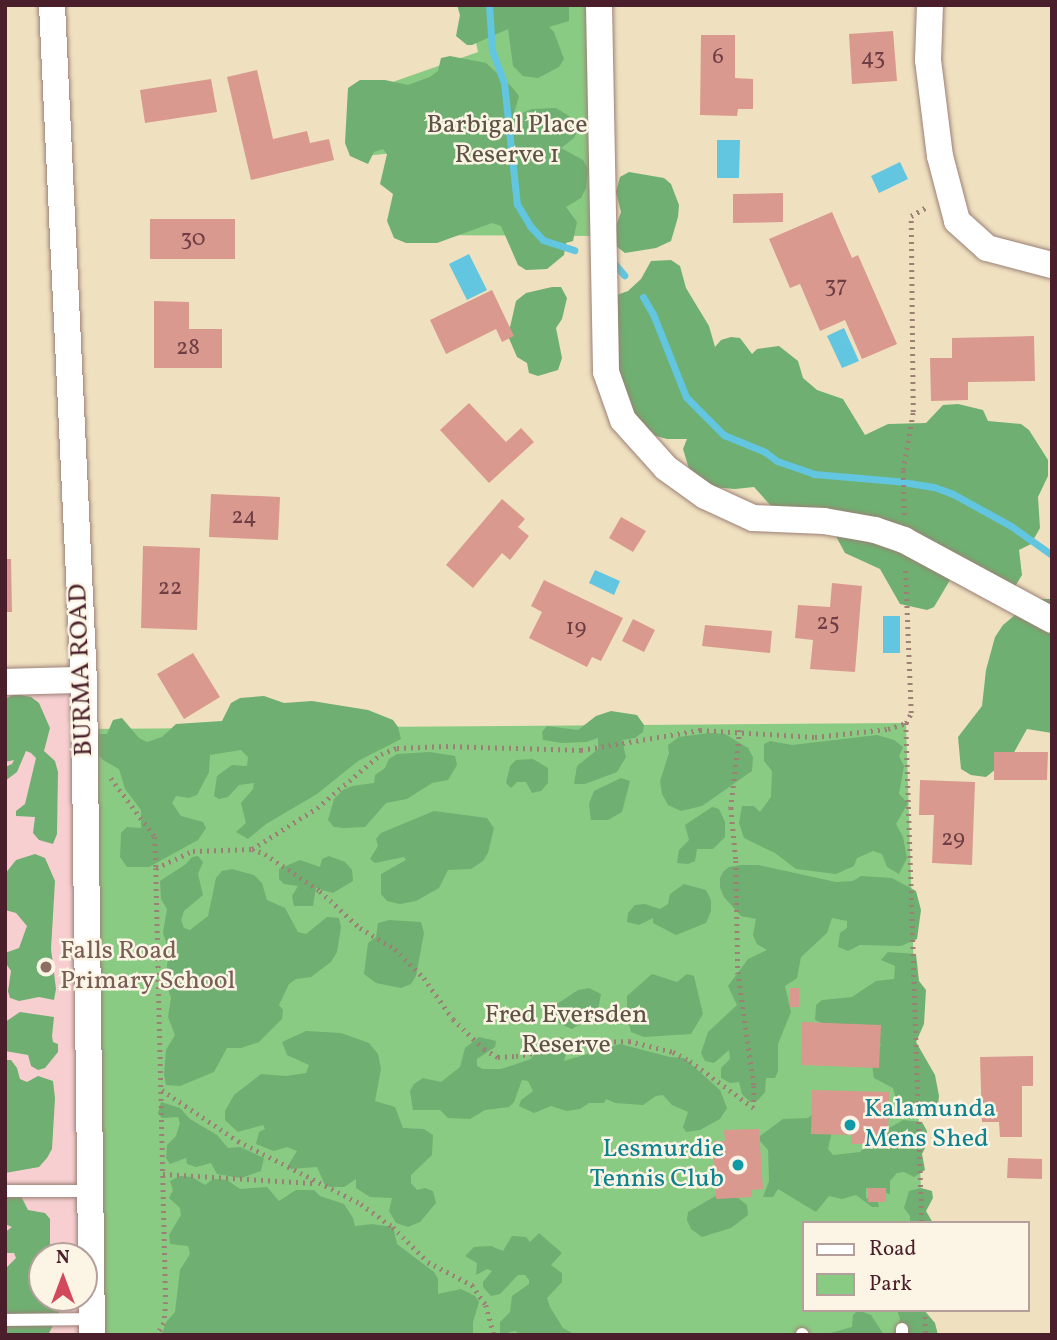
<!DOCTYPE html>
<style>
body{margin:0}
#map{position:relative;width:1057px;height:1340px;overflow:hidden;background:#efe0c0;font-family:Vollkorn,serif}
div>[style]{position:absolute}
.built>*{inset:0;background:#f7cfd1}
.green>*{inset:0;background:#8acb83}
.forest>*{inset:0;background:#6faf71}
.water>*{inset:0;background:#62c6e0}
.stream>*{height:7px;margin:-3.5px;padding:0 3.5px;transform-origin:3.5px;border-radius:3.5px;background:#62c6e0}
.building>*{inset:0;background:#da998e}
.path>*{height:4.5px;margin-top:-2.25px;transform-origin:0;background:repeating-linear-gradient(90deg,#9c8076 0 2px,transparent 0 7px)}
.roads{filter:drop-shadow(0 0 2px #9c8076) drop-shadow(0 0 2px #9c8076)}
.lane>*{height:12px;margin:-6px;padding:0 6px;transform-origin:6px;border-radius:6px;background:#fff}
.street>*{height:26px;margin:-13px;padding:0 13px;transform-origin:13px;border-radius:13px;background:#fff}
.dots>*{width:19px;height:19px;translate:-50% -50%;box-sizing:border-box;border:4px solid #fcf5e5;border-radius:50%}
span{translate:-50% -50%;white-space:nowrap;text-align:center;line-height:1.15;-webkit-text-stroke:5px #fcf5e5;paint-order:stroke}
.number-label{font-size:23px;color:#6e3e44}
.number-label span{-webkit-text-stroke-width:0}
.park-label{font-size:26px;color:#5d5345}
.street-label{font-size:26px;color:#4a1f2b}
.education-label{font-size:26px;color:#785e54}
.left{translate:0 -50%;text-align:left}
.culture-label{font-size:26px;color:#0d838f}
.right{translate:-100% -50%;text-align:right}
.frame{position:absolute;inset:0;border:7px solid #4a1f2b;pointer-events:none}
.legend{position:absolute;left:802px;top:1221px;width:228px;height:91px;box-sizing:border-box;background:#fcf5e5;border:2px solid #b59f9b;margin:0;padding:9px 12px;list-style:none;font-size:21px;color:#4a1f2b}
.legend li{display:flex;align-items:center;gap:14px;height:35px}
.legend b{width:35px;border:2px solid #b59f9b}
.north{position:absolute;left:28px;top:1242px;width:70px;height:70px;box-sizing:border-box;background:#fcf5e5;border:2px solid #b59f9b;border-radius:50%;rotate:0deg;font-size:19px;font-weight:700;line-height:28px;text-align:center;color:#4a1f2b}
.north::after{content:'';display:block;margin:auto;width:24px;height:32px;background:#d1495b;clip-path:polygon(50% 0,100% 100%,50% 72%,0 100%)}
</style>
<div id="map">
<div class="built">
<i style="clip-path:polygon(evenodd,84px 680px,92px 1335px,5px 1335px,5px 682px,84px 680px,42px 1256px,84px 1256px,84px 1298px,42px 1298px,42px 1256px)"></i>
</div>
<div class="green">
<i style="clip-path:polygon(468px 5px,598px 5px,603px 236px,401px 235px,394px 153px,365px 156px,350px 97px,478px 52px)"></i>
<i style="clip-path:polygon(906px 723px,922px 1223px,803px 1223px,803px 1310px,925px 1310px,926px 1335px,92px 1335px,84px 729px)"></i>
</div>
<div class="forest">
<i style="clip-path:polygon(457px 5px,569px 5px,569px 21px,549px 27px,554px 32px,564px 59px,559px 67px,538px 78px,523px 76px,513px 66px,508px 29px,472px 45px,467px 45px,456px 36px,460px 15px)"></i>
<i style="clip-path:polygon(450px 56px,486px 63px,511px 86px,519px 96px,513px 117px,532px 109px,556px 108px,574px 119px,578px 130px,574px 138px,561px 148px,583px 160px,588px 169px,586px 188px,581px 198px,566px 207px,577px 222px,573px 241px,566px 243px,564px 255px,547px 269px,526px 270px,518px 265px,501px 226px,492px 223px,437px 243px,406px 243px,394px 238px,387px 221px,393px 194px,380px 184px,387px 154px,383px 149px,374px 152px,368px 164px,350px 156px,345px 143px,348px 88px,360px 80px,385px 80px,408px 85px,430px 77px,438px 71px,441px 58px)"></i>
<i style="clip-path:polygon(629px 172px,664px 178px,671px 184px,679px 205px,678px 217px,671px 241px,656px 248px,625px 253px,616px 246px,616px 226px,621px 212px,616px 192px,620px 177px)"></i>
<i style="clip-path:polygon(671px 260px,680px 266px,686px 288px,709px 326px,715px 347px,721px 340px,731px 337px,740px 338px,752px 354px,757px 349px,779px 346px,798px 361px,803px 378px,817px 390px,843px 399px,865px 435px,888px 424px,926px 423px,943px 405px,958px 404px,983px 410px,988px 421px,1021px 424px,1029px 430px,1048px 460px,1048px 476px,1038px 497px,1040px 528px,1031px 544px,1019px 550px,1022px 575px,1014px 588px,980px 596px,950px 580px,934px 607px,927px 610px,900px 604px,880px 569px,845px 553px,832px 529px,772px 507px,754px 487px,735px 489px,711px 487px,690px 472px,683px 449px,687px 439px,667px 439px,652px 435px,626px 414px,612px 331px,617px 295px,628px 291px,641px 279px,651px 261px)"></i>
<i style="clip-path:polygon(552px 287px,561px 287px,567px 298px,562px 319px,556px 328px,562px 358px,558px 370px,538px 376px,529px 373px,527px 363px,517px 357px,508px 336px,516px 301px,526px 293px)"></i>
<i style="clip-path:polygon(1034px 599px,1052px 599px,1052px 733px,1027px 729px,1012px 756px,986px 777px,971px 775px,961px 769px,958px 737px,982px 706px,986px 670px,995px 637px,1003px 625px)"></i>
<i style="clip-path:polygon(15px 694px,31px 697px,39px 703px,50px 728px,44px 751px,55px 761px,58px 772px,57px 834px,53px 844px,39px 840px,33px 833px,35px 817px,16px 816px,16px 811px,25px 804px,36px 758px,31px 753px,26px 751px,17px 772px,5px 781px,5px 767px,12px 764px,14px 760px,5px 762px,5px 699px)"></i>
<i style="clip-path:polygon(264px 696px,284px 703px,312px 701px,368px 710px,393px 720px,398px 727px,401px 739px,358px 761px,317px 794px,266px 824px,248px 839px,236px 832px,246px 823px,241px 803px,253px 789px,254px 783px,239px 785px,228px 797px,219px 799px,214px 796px,217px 776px,232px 765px,247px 766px,248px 757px,241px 750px,210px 755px,209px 772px,197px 795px,189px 798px,176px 796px,172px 803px,181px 816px,203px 822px,206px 828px,198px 840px,149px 867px,127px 867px,120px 857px,121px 833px,127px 827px,141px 828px,141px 810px,125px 789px,119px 769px,103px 760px,94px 749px,94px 734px,107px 734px,113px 720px,122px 718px,139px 738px,147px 742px,162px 737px,176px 724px,222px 721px,231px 703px,240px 698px)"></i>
<i style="clip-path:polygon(611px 711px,637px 715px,644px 725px,643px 732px,635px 738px,622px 740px,626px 757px,617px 772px,585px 784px,574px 784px,577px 766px,598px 749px,598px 738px,586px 742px,562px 743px,543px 740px,542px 732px,547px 726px,578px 730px,596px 716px)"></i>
<i style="clip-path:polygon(709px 733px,725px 734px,748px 748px,753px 757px,752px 771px,702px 806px,681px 811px,668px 805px,662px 794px,660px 781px,669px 753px,668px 745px,679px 737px)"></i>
<i style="clip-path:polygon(877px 735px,894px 740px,903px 747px,899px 756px,904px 766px,899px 794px,908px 803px,896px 824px,903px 837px,907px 858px,899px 874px,887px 867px,882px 854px,873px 851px,857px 858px,854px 866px,836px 874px,796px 869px,775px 853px,744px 838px,739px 823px,742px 806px,754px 806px,760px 812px,771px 797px,772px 771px,764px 761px,764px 744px,770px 741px,792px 745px)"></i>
<i style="clip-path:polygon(430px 752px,455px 756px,457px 765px,448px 780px,432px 783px,407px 799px,386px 803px,365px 827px,344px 828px,334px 827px,328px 820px,334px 799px,343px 790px,352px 786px,374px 783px,375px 775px,385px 768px,389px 759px,397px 754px)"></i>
<i style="clip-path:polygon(533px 759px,548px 768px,548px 783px,541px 791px,532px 793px,526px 782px,517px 782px,511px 788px,506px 783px,510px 766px,516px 760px)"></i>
<i style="clip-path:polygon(621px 778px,630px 781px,622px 812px,608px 820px,591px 820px,589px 804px,594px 791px)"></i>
<i style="clip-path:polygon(712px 807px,719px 809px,725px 822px,725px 837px,713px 849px,697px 849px,695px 861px,688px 864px,677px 863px,679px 850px,689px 840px,685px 825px)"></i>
<i style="clip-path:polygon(434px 811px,487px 818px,494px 828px,488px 853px,483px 861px,471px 869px,448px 870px,439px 888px,416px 901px,400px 904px,387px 901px,381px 894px,381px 874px,406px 860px,404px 857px,375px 863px,370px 859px,378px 846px,376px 839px,381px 833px)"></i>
<i style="clip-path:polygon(35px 854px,45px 858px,55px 881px,51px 949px,56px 989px,54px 1000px,39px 997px,19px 1001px,10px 998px,8px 991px,11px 971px,5px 962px,5px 953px,19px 948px,27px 926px,16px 913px,5px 910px,5px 874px,16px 860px)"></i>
<i style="clip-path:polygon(198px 856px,203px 862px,198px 874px,203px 895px,184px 911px,181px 920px,184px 928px,190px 930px,208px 916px,216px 878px,222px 871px,232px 869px,254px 875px,262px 883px,267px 900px,285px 908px,298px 932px,306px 934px,327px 917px,339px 918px,341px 927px,337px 952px,331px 962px,311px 977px,296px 979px,289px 984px,279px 1005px,283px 1010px,282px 1019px,259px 1042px,241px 1048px,227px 1048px,214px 1072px,180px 1086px,166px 1085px,164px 1074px,166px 1050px,175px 1035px,168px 1017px,171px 998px,165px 980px,169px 951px,163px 933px,167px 909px,161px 899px,160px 881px,186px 864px,192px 857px)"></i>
<i style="clip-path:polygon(329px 856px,345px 862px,352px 870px,353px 881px,333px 893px,316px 888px,313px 906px,294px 906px,292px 896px,298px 886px,284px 884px,279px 879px,279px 869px,300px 860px,320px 867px,322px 859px)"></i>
<i style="clip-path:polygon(742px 865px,758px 865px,836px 882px,853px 881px,861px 876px,892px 878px,916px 891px,921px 910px,917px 939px,901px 946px,860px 945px,848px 951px,838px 947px,840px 933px,847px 928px,847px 921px,832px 918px,827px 933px,801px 957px,797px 978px,785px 986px,791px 1012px,778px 1044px,778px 1071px,775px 1078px,766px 1078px,765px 1092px,758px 1100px,750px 1102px,742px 1094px,739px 1082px,730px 1083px,721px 1078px,721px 1068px,730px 1059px,729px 1050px,714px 1063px,705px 1061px,701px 1053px,708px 1032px,737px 1005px,728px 986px,748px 959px,767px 950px,757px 944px,753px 935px,756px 919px,741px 916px,724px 897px,720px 888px,720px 878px,723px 872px,729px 867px)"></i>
<i style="clip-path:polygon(684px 884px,706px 890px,711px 900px,711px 911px,706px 923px,676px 935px,653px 923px,653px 918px,639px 925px,627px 922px,628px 913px,635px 905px,645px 904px,660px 909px,668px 904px,670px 894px)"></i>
<i style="clip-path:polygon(389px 920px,421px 922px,424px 933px,416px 976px,411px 984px,401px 988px,376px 983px,364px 974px,368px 943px,376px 937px,378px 923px)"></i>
<i style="clip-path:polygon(888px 952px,916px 954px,919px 981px,926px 990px,924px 1024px,916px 1042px,935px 1075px,939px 1096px,938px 1105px,928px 1119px,899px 1112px,893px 1088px,874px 1078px,872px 1064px,881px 1044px,870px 1043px,815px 1020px,816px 1005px,822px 1000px,852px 997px,876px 981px,894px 979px,895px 966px,881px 960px)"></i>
<i style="clip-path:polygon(652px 974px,677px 982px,687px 974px,694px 976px,703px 1014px,691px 1034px,644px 1037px,631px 1032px,628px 1020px,631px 1011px,627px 1007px,627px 996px)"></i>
<i style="clip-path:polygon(589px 988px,601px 994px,598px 1010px,608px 1014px,608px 1021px,590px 1018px,572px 1029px,560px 1024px,555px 1013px,557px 1004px,578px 990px)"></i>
<i style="clip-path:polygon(20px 1012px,54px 1017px,52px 1036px,53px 1042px,58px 1044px,58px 1052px,45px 1068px,38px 1070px,31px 1066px,28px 1055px,5px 1051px,5px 1022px)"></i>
<i style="clip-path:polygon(306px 1031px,341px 1033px,369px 1043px,378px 1054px,381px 1069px,375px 1101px,395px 1107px,403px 1128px,424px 1129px,433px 1135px,432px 1155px,411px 1175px,411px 1183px,417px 1190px,425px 1188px,433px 1191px,436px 1203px,420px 1222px,408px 1227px,396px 1223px,389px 1211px,392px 1198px,370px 1197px,356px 1188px,356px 1179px,344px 1187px,330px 1187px,325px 1185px,317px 1167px,290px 1169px,289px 1164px,297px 1151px,287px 1147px,274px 1151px,256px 1144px,259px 1132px,265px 1129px,263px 1125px,238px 1132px,225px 1120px,225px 1111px,234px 1095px,261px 1074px,286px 1076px,306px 1073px,309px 1065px,287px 1055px,282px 1042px)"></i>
<i style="clip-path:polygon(479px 1037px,496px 1041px,495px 1047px,477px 1059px,477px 1066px,483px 1069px,501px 1069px,531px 1059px,538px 1048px,550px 1051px,553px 1042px,561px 1037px,569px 1042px,564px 1061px,620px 1044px,670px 1057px,684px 1058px,720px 1090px,727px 1108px,720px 1119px,700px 1130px,686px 1132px,683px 1127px,688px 1112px,672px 1105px,663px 1095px,656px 1096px,643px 1105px,615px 1103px,606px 1099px,604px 1103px,589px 1103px,580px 1109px,567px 1111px,551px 1106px,534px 1113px,519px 1106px,521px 1100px,533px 1091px,528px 1081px,522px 1080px,514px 1102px,509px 1107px,485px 1110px,470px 1119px,448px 1118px,440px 1110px,413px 1110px,410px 1091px,414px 1084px,423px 1078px,441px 1082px,460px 1067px,465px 1048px)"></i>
<i style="clip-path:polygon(5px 1060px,11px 1060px,17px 1068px,20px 1079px,27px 1082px,38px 1076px,53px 1081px,55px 1098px,52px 1149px,47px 1158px,39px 1167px,5px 1173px)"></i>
<i style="clip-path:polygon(161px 1102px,180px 1108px,190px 1119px,217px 1135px,228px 1148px,240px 1147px,264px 1158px,261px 1171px,241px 1178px,217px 1174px,211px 1163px,196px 1167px,187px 1164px,186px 1158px,170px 1164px,166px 1158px,167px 1145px,176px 1136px,180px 1123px,178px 1117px,162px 1118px,158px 1113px)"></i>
<i style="clip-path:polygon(820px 1108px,832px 1131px,828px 1149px,833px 1155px,860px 1152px,875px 1136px,903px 1120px,922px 1122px,927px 1131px,927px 1144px,922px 1154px,925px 1170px,914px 1177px,904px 1172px,897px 1173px,890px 1181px,890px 1194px,866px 1188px,866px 1198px,878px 1202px,879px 1207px,872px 1207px,856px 1195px,842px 1199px,829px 1196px,816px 1212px,778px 1189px,773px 1197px,763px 1197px,769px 1181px,768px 1150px,760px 1141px,760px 1136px,783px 1119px,808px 1118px)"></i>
<i style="clip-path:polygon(180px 1176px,192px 1177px,205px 1185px,213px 1179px,227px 1180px,240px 1189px,267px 1187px,279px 1201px,296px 1190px,314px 1190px,320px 1196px,344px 1204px,353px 1218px,355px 1226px,372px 1224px,393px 1227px,397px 1244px,434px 1272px,438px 1279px,438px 1294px,461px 1289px,475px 1296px,479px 1302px,473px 1322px,473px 1335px,161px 1335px,167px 1321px,175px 1312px,180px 1270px,190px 1254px,188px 1246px,170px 1244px,169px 1235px,181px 1215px,180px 1208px,169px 1198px,173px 1190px,170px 1181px)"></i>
<i style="clip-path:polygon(5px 1185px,21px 1196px,28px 1210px,45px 1213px,50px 1219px,50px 1256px,42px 1256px,42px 1298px,59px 1298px,59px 1314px,48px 1335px,5px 1335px,5px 1269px,16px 1258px,14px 1253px,5px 1253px,5px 1232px,12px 1227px,5px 1224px)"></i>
<i style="clip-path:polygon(921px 1188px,932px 1191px,933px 1198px,926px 1211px,933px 1223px,910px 1223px,910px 1216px,904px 1208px,909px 1191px)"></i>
<i style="clip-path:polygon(719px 1194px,738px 1198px,747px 1205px,748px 1215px,731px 1228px,702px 1237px,691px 1229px,687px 1220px,688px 1212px)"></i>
<i style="clip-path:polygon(539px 1233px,562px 1253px,551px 1265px,562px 1273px,562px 1282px,547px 1298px,550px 1307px,563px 1328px,576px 1335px,521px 1335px,515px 1331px,500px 1335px,500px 1322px,510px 1312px,512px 1296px,529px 1284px,529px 1280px,525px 1275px,518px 1275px,500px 1294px,491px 1296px,483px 1287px,483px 1282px,492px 1271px,487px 1269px,476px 1275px,477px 1263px,465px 1256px,474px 1247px,491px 1246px,503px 1251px,512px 1236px,526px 1237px,530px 1242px)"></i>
<i style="clip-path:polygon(858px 1310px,871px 1315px,884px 1335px,823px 1335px,852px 1327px,853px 1315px)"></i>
<i style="clip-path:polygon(897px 1310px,924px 1310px,935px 1323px,938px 1335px,896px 1335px,900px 1319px)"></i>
</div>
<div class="water">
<i style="clip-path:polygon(717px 140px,740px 140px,739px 178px,717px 178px)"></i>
<i style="clip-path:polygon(900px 162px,908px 179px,879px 193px,871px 176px)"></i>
<i style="clip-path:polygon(469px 254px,487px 290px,467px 300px,449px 264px)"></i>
<i style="clip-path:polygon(844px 328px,859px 361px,842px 368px,827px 336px)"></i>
<i style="clip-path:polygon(595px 570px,620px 581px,614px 595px,589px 583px)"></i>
<i style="clip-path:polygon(883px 616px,900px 616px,900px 653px,883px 653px)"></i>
</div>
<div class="stream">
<i style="left:489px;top:5px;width:45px;rotate:86.2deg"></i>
<i style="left:492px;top:50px;width:35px;rotate:70deg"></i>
<i style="left:504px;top:83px;width:122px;rotate:83.9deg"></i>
<i style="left:517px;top:204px;width:26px;rotate:59deg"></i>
<i style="left:530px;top:226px;width:19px;rotate:47deg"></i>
<i style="left:543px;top:240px;width:33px;rotate:18deg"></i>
<i style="left:614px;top:263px;width:16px;rotate:50deg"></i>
<i style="left:643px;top:297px;width:20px;rotate:60deg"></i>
<i style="left:653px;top:314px;width:89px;rotate:68.3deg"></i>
<i style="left:686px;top:397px;width:54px;rotate:45deg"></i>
<i style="left:724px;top:435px;width:44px;rotate:22.5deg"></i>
<i style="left:765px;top:452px;width:15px;rotate:37deg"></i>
<i style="left:777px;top:461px;width:39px;rotate:19deg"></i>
<i style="left:814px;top:474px;width:82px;rotate:4.9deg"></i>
<i style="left:896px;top:481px;width:38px;rotate:9deg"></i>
<i style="left:934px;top:487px;width:20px;rotate:20deg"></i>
<i style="left:953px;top:494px;width:66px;rotate:28.9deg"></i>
<i style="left:1011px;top:526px;width:50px;rotate:35.3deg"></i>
</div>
<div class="building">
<i style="clip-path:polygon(893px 31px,897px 81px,852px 84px,849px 34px)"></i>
<i style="clip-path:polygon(701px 35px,735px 35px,735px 78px,753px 79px,753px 109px,738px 109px,737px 116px,700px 115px)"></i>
<i style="clip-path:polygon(257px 70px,273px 139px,307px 131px,310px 143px,329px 139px,334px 160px,251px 180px,227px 77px)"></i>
<i style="clip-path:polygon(211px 79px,217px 112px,145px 123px,140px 90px)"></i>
<i style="clip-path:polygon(783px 193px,783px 222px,733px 223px,733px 194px)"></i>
<i style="clip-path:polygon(832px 212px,852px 258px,858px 255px,897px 344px,862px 359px,845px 320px,820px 331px,800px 284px,790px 288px,769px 239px)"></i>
<i style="clip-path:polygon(150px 219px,235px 219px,235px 259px,150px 259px)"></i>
<i style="clip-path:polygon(492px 290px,514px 336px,502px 342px,496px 329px,446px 354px,430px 320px)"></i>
<i style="clip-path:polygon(154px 301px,189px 302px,189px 329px,222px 329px,222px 368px,154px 368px)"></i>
<i style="clip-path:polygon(1034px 336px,1035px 381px,968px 382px,968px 400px,931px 401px,930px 358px,952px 358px,952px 338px)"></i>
<i style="clip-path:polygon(469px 403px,506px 442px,521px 428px,534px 442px,489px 483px,440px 430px)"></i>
<i style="clip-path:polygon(211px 494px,280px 497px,278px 540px,209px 537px)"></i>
<i style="clip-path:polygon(502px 499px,525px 519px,518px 527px,529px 536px,510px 560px,502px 553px,473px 588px,446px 565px)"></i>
<i style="clip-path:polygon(621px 517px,646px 531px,633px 552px,609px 538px)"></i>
<i style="clip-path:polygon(143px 546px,200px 548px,197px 630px,141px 628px)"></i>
<i style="clip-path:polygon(5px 559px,11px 559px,12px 612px,5px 612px)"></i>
<i style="clip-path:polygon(544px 580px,623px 618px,601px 661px,592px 657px,587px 667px,529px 638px,542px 612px,531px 606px)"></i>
<i style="clip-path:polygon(832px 583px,862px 586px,855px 672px,810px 669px,813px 640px,795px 638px,798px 605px,830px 607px)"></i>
<i style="clip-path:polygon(633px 619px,655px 630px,644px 652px,622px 641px)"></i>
<i style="clip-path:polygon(705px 625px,772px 631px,770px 653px,702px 646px)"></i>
<i style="clip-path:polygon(193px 653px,220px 697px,184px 719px,157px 674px)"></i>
<i style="clip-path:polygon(994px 752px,1048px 752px,1047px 780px,994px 780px)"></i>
<i style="clip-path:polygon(920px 780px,975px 782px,972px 865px,932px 863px,934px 815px,919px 815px)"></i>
<i style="clip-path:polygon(790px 988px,799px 988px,799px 1007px,790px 1007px)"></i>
<i style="clip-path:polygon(802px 1022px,881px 1025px,879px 1068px,801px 1065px)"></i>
<i style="clip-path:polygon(1033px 1056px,1033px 1086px,1022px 1086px,1022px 1137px,1000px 1137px,999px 1122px,982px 1122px,980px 1057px)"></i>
<i style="clip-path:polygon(812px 1090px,889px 1092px,888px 1135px,865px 1135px,865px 1144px,851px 1144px,851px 1135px,811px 1134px)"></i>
<i style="clip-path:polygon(759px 1129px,763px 1189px,752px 1190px,752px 1197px,716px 1199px,713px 1141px,725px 1141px,724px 1130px)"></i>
<i style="clip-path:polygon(1008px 1158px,1042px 1159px,1042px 1179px,1007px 1178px)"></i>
<i style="clip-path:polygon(868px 1188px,886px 1188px,886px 1202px,868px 1202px)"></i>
</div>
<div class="path">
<i style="left:904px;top:515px;width:45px;rotate:-91.3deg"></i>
<i style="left:903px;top:470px;width:59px;rotate:-80.2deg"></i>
<i style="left:913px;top:412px;width:196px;rotate:-90.6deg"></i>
<i style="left:911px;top:216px;width:20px;rotate:-30deg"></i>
<i style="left:906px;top:723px;width:500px;rotate:88.17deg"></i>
<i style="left:740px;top:730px;width:79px;rotate:96.6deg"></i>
<i style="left:731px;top:808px;width:53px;rotate:84.6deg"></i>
<i style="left:736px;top:861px;width:111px;rotate:89deg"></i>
<i style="left:738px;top:972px;width:115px;rotate:82deg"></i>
<i style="left:754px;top:1086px;width:21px;rotate:90deg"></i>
<i style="left:111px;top:778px;width:74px;rotate:53.3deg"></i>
<i style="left:155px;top:837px;width:31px;rotate:88deg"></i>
<i style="left:156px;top:868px;width:41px;rotate:-24.7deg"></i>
<i style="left:193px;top:851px;width:59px;rotate:-1.9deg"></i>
<i style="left:252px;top:849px;width:14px;rotate:21deg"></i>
<i style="left:265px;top:854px;width:66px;rotate:33.9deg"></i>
<i style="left:320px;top:891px;width:54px;rotate:42.8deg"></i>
<i style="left:360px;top:928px;width:41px;rotate:31deg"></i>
<i style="left:395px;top:949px;width:41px;rotate:45deg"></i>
<i style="left:424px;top:978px;width:50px;rotate:54.7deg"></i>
<i style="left:453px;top:1019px;width:43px;rotate:44.1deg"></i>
<i style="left:484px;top:1049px;width:16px;rotate:30deg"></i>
<i style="left:498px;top:1057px;width:18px;rotate:-3deg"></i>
<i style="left:516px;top:1056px;width:85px;rotate:-9.5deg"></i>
<i style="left:600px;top:1042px;width:29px;rotate:-2deg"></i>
<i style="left:629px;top:1041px;width:45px;rotate:14deg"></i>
<i style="left:673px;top:1052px;width:19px;rotate:28deg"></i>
<i style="left:690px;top:1061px;width:79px;rotate:36.3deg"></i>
<i style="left:252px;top:849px;width:77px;rotate:-32.2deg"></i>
<i style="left:317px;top:808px;width:84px;rotate:-40.2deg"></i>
<i style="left:381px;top:754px;width:17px;rotate:-21deg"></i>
<i style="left:397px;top:748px;width:49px;rotate:-2.3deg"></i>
<i style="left:446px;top:746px;width:135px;rotate:1.7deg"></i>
<i style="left:581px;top:750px;width:121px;rotate:-9.5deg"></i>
<i style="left:700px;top:730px;width:115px;rotate:3.5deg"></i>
<i style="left:815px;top:737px;width:73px;rotate:-6.3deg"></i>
<i style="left:888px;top:729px;width:19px;rotate:-18deg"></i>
<i style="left:906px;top:723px;width:11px;rotate:-63deg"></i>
<i style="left:911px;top:713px;width:147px;rotate:-92.3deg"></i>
<i style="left:156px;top:868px;width:434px;rotate:88.7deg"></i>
<i style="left:166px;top:1302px;width:21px;rotate:95deg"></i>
<i style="left:164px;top:1323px;width:14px;rotate:120deg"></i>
<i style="left:162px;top:1090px;width:92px;rotate:33.9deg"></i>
<i style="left:238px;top:1141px;width:138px;rotate:27.1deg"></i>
<i style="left:361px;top:1204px;width:39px;rotate:36deg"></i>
<i style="left:393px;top:1227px;width:49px;rotate:45deg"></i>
<i style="left:428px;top:1262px;width:50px;rotate:27.6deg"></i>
<i style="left:472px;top:1285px;width:24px;rotate:55deg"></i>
<i style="left:486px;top:1305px;width:31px;rotate:75deg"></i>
<i style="left:163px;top:1174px;width:150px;rotate:3.4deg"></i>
<i style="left:925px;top:1310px;width:25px;rotate:88deg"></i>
</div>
<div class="roads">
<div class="lane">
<i style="left:5px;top:1191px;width:85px"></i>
<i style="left:5px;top:1320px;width:86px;rotate:-0.7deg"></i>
<i style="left:902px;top:1329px;width:6px;rotate:90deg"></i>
<i style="left:802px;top:1334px;width:1px;rotate:45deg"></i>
</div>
<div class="street">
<i style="left:52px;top:5px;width:676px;rotate:87.29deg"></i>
<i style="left:84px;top:680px;width:655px;rotate:89.3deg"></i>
<i style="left:599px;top:5px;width:367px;rotate:88.9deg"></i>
<i style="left:606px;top:372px;width:51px;rotate:70.5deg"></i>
<i style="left:623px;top:420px;width:64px;rotate:48.1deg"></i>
<i style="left:666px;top:468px;width:48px;rotate:35.7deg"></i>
<i style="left:705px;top:496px;width:53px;rotate:24.6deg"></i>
<i style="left:753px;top:518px;width:71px;rotate:2.4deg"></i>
<i style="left:824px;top:521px;width:52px;rotate:10deg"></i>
<i style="left:875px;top:530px;width:31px;rotate:19deg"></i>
<i style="left:904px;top:540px;width:168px;rotate:28.4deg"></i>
<i style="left:930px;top:5px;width:55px;rotate:92.1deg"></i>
<i style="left:928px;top:60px;width:97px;rotate:82.9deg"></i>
<i style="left:940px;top:156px;width:67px;rotate:75.3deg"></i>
<i style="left:957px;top:221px;width:40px;rotate:42deg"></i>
<i style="left:987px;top:248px;width:67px;rotate:14.7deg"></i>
<i style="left:5px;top:682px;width:79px;rotate:-1.5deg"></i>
</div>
</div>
<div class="dots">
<i style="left:46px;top:967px;background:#8d6e63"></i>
<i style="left:850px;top:1125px;background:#0f9aa8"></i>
<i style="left:738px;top:1165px;background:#0f9aa8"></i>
</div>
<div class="number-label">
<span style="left:718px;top:57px">6</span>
<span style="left:873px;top:58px">43</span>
<span style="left:193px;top:239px">30</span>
<span style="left:836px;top:286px">37</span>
<span style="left:188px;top:348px">28</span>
<span style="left:244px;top:517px">24</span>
<span style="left:170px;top:588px">22</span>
<span style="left:828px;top:623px">25</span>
<span style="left:576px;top:628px">19</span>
<span style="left:953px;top:839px">29</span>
</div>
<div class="park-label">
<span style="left:507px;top:141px">Barbigal Place<br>Reserve 1</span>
<span style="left:566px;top:1031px">Fred Eversden<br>Reserve</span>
</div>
<div class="street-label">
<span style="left:82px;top:670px;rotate:-92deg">BURMA ROAD</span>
</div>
<div class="education-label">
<span class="left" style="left:60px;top:967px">Falls Road<br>Primary School</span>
</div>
<div class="culture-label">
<span class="left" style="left:864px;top:1125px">Kalamunda<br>Mens Shed</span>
<span class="right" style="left:724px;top:1165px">Lesmurdie<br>Tennis Club</span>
</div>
<div class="frame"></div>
<ul class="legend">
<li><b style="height:9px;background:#fff"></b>Road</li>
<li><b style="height:19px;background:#8acb83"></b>Park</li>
</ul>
<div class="north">N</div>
</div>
